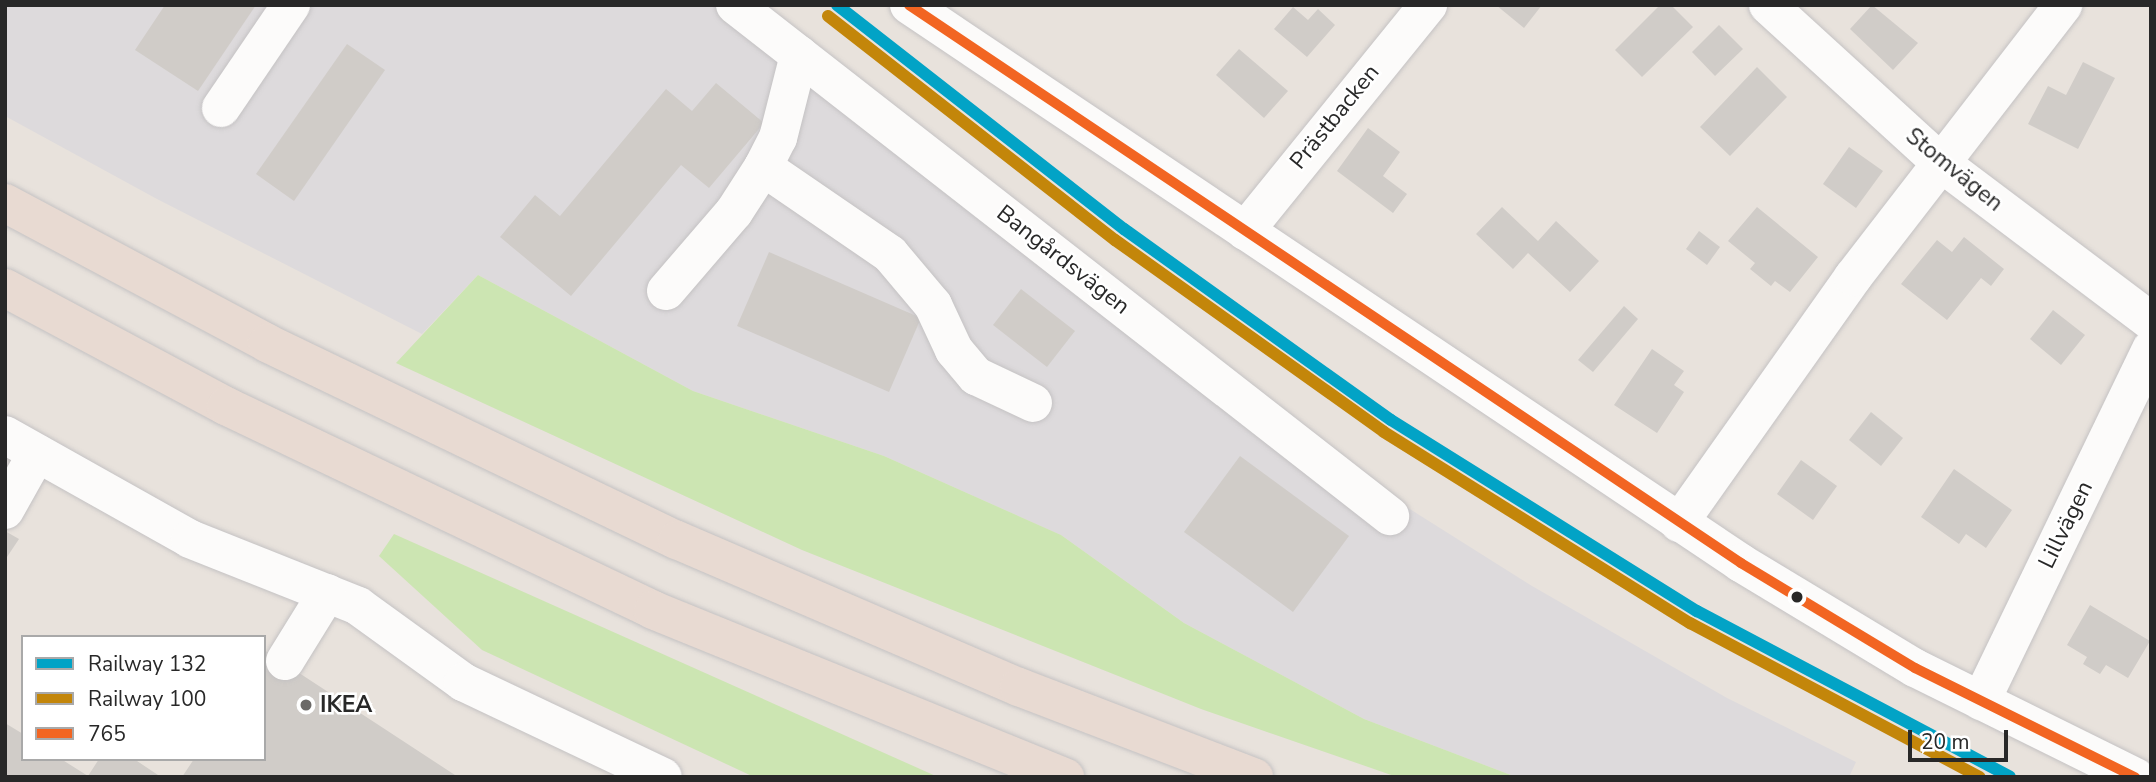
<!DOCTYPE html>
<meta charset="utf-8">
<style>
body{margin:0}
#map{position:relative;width:2156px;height:782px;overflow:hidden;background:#e8e2dc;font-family:"Nunito Sans",sans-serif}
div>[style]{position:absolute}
.industrial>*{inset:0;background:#dddadc}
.green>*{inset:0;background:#cce5b2}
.building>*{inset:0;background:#d0ccc8}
.roads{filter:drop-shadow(0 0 2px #c4c2c3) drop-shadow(0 0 2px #c4c2c3)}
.minor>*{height:38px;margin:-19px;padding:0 19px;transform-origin:19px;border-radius:19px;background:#fcfbfa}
.highway>*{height:38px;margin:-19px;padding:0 19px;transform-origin:19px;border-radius:19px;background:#e8dad2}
.bus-1>*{height:10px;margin:-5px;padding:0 5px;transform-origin:5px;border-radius:5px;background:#f26522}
.rail-1>*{height:12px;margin:-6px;padding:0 6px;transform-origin:6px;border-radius:6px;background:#02a3c6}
.rail-2>*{height:12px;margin:-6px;padding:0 6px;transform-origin:6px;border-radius:6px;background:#c3860a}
.dots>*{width:19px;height:19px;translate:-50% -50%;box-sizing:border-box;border:4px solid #fff;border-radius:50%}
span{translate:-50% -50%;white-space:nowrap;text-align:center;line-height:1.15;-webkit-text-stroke:5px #fff;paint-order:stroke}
.street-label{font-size:23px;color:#282828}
.poi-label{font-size:23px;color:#282828;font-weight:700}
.left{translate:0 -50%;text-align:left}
.frame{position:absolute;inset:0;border:7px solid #282828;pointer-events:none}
.legend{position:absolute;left:21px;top:635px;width:245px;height:126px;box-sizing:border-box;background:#fff;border:2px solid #a9a9a9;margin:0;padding:9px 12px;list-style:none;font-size:21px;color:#282828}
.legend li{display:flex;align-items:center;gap:14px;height:35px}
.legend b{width:35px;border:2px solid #a9a9a9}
.scale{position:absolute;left:1908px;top:730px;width:100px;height:32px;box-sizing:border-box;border:4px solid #282828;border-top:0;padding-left:9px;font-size:21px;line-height:24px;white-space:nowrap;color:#282828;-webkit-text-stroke:5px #fff;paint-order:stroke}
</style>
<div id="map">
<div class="industrial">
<i style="clip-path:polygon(5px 5px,720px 5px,1351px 472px,1532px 586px,1727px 698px,1856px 762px,1849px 777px,1516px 777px,1364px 719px,1184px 623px,1061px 535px,884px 456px,693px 391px,478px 275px,422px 334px,157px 199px,5px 116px)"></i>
</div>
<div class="green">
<i style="clip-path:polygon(478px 275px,693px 391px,884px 456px,1061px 535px,1184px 623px,1364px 719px,1516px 777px,1397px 777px,1201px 709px,802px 550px,396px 363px)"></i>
<i style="clip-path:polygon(394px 534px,938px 777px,754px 777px,482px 650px,379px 556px)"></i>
</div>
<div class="building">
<i style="clip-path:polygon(165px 5px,256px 5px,198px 91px,135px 50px)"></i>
<i style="clip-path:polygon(1496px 5px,1542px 5px,1524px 28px)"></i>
<i style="clip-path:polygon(1660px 5px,1671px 5px,1693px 27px,1642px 77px,1615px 50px)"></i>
<i style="clip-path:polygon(1872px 5px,1918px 43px,1893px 70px,1850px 29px)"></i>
<i style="clip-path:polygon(1293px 7px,1308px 20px,1318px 9px,1335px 25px,1307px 57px,1274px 29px)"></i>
<i style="clip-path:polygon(1719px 25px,1743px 49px,1715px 76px,1692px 52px)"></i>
<i style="clip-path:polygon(347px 44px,385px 70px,294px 201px,256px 174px)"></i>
<i style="clip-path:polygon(1239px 49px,1288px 91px,1264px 118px,1216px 75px)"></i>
<i style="clip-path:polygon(2083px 62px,2115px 78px,2078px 149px,2028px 124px,2048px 86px,2066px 95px)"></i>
<i style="clip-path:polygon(1757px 67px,1787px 97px,1730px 156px,1700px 127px)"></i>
<i style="clip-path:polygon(716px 83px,764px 123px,709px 188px,681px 165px,571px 296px,500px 237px,535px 195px,560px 216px,666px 89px,692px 111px)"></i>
<i style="clip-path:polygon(1368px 128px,1400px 152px,1383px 176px,1407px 194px,1393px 213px,1337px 171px)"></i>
<i style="clip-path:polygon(1849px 147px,1883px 171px,1856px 208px,1823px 184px)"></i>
<i style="clip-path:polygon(1502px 207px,1538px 241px,1556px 221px,1599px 261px,1570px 292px,1528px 253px,1513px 269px,1476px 234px)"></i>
<i style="clip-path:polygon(1757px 207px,1818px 257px,1790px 292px,1775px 281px,1771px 286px,1750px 269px,1755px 263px,1728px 241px)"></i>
<i style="clip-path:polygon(1699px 231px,1720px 247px,1707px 265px,1686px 249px)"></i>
<i style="clip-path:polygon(1964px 237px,2004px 269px,1991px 286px,1981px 278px,1947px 320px,1901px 284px,1937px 240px,1952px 252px)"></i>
<i style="clip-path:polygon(769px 252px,921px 318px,889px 392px,737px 326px)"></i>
<i style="clip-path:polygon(1021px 289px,1075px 331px,1047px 367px,993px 325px)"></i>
<i style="clip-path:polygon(1624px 306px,1638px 319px,1593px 372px,1578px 360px)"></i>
<i style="clip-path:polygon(2053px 310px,2085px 335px,2061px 365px,2030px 339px)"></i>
<i style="clip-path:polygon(1652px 349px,1684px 371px,1674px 385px,1684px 392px,1657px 433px,1614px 405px)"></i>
<i style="clip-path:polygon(1871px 412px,1903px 438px,1881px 466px,1849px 440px)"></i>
<i style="clip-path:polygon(1240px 456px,1349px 536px,1293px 612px,1184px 532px)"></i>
<i style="clip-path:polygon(1801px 460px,1837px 486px,1813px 520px,1777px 494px)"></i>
<i style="clip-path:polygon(1954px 469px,2012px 510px,1986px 548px,1966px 534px,1959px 544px,1921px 517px)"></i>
<i style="clip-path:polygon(5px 531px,19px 539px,5px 560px)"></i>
<i style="clip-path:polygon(2090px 605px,2150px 641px,2128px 678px,2106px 665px,2100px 674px,2083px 664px,2087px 657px,2067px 645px)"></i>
<i style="clip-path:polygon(264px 650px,458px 777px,182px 777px,194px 759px,264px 759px)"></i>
<i style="clip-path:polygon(5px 723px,23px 734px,23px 759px,61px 759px,88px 776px,99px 759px,134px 759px,161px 777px,5px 777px)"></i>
</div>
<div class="roads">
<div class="minor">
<i style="left:735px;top:5px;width:831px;rotate:37.96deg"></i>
<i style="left:909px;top:5px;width:1002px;rotate:33.85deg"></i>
<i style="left:1741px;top:563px;width:203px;rotate:31.1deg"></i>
<i style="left:1915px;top:668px;width:246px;rotate:26.3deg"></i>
<i style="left:1768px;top:5px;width:234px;rotate:42.4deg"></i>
<i style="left:1941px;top:163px;width:263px;rotate:37deg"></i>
<i style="left:221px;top:108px;width:125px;rotate:-55.8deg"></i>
<i style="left:763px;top:167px;width:154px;rotate:34.4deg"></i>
<i style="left:890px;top:254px;width:67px;rotate:49.9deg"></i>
<i style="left:933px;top:305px;width:50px;rotate:65deg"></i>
<i style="left:954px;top:350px;width:34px;rotate:50deg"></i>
<i style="left:976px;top:376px;width:63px;rotate:25.3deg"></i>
<i style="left:1245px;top:231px;width:291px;rotate:-51deg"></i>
<i style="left:666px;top:291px;width:104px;rotate:-49.3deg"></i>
<i style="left:734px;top:212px;width:54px;rotate:-57.2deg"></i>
<i style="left:763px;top:167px;width:33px;rotate:-63deg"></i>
<i style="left:778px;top:138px;width:86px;rotate:-75.8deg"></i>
<i style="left:5px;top:435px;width:212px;rotate:29.3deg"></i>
<i style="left:190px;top:539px;width:181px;rotate:21.7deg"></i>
<i style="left:358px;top:606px;width:130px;rotate:35.9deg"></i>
<i style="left:463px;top:682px;width:221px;rotate:25.4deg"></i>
<i style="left:5px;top:510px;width:65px;rotate:-60.7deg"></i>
<i style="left:1679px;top:523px;width:301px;rotate:-54.7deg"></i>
<i style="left:1853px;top:277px;width:344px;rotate:-52.3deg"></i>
<i style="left:285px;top:661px;width:80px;rotate:-58.3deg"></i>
<i style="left:1981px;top:701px;width:391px;rotate:-64.2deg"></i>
</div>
<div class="highway">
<i style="left:5px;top:203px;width:297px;rotate:28.1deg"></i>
<i style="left:267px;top:343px;width:455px;rotate:25.7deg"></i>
<i style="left:677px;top:540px;width:372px;rotate:23.3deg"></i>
<i style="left:1019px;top:687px;width:252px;rotate:21deg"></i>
<i style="left:5px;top:288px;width:251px;rotate:28.1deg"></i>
<i style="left:226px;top:406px;width:473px;rotate:25.5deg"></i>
<i style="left:653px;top:610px;width:445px;rotate:22.1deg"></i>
</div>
</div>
<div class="bus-1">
<i style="left:909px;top:5px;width:1002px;rotate:33.85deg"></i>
<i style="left:1741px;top:563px;width:203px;rotate:31.1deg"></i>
<i style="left:1915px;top:668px;width:246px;rotate:26.4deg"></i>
</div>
<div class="rail-1">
<i style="left:837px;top:5px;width:364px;rotate:38deg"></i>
<i style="left:1124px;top:229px;width:328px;rotate:35.6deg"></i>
<i style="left:1391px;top:420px;width:361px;rotate:32deg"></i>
<i style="left:1697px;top:611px;width:354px;rotate:27.9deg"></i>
</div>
<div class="rail-2">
<i style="left:828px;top:16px;width:364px;rotate:38deg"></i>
<i style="left:1115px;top:240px;width:330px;rotate:35.5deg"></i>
<i style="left:1384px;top:432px;width:361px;rotate:32deg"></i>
<i style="left:1690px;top:623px;width:328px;rotate:28deg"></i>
</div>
<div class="dots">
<i style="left:1797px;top:597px;background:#282828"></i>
<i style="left:306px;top:705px;background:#6b6967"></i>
</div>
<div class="street-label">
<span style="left:1335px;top:117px;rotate:-51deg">Prästbacken</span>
<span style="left:1954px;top:170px;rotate:39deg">Stomvägen</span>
<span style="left:1063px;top:260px;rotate:38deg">Bangårdsvägen</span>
<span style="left:2066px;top:525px;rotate:-64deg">Lillvägen</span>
</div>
<div class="poi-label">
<span class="left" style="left:320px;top:705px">IKEA</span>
</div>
<div class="frame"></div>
<ul class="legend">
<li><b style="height:9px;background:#02a3c6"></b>Railway 132</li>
<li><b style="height:9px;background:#c3860a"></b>Railway 100</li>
<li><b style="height:9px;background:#f26522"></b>765</li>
</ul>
<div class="scale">20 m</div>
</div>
